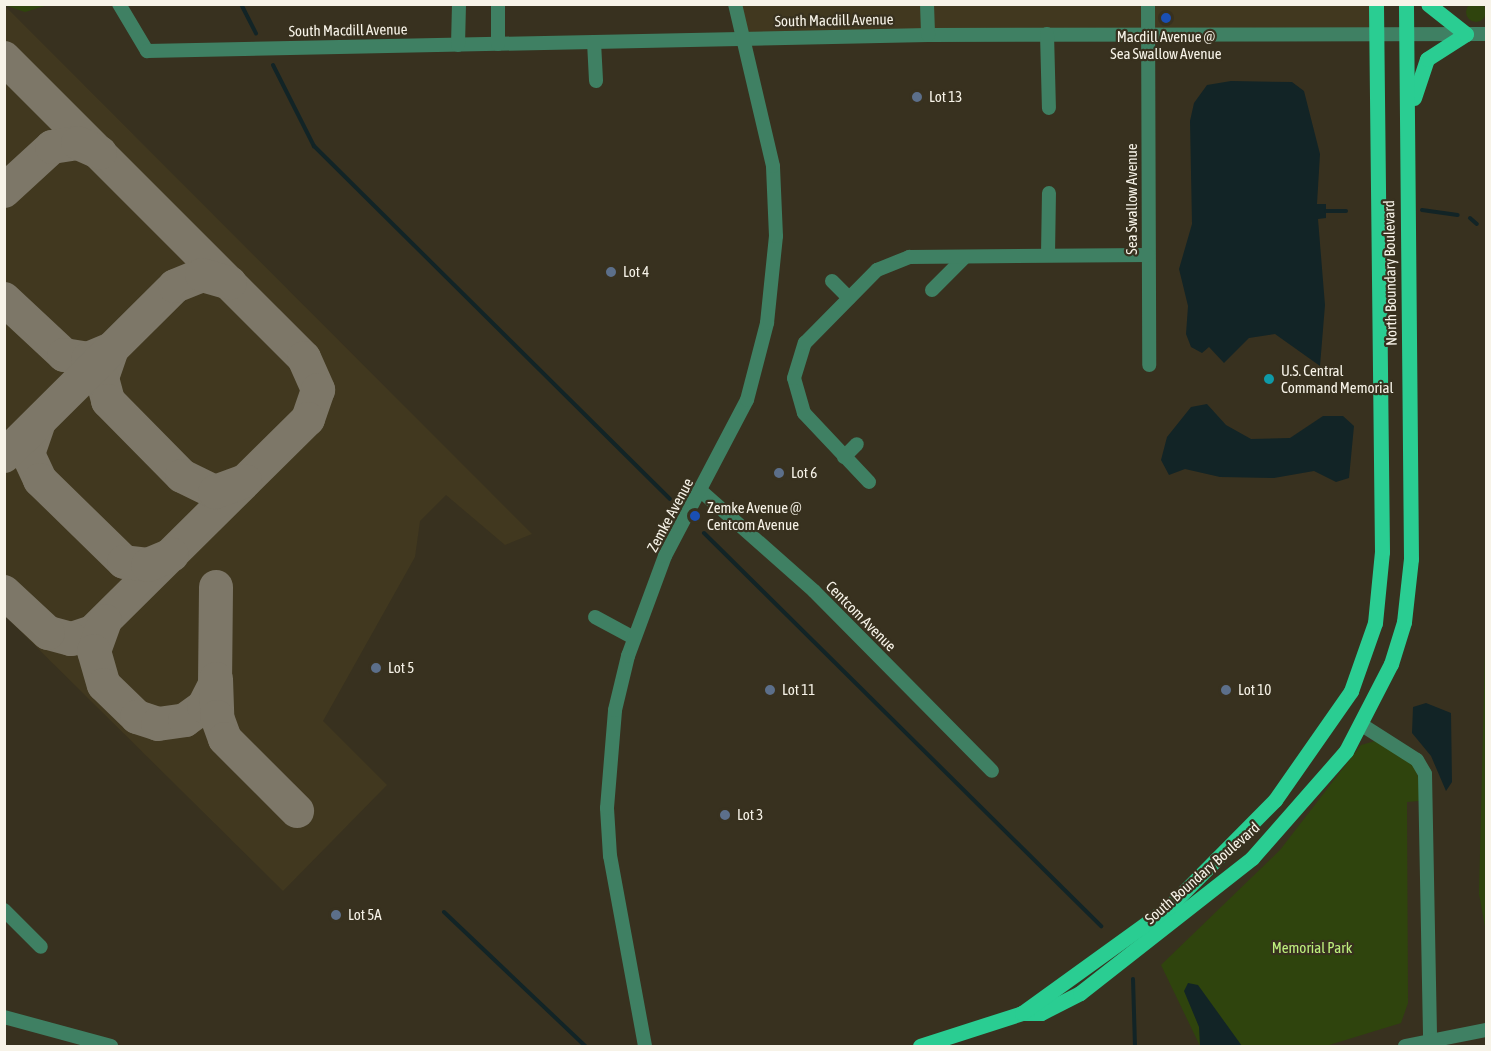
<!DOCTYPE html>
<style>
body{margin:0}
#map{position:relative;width:1491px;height:1051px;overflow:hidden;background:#38311f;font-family:"Asap Condensed",sans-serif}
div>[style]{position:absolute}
.built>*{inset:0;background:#41381f}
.green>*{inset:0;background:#2f440d}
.round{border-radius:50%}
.water>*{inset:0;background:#122426}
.stream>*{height:4px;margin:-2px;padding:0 2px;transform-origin:2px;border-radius:2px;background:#122426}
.taxiway>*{height:34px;margin:-17px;padding:0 17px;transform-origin:17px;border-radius:17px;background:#7d7768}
.minor>*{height:14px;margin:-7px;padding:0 7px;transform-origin:7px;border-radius:7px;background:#3f8063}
.major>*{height:15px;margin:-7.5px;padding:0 7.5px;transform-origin:7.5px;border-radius:7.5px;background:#2acd92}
.dots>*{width:16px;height:16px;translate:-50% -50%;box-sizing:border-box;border:3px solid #38311f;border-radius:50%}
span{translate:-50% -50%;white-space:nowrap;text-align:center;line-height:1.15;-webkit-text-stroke:4.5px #38311f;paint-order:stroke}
.street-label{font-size:15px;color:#f7f3e8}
.poi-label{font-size:15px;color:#f7f3e8}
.left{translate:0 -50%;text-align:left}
.park-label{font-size:15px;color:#bdef7d}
.frame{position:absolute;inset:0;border:6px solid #f7f3e8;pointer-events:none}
</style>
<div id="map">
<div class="built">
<i style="clip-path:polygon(1377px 4px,1377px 30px,745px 39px,735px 5px)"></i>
<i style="clip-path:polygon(4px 5px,532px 534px,505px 545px,446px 495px,420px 521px,415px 557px,323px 721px,387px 785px,283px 891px,5px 616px)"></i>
</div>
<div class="green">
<i class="round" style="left:1466px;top:2px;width:20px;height:20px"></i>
<i style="clip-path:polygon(4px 5px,5px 4px,48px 5px,25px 12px)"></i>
<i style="clip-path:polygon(1486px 608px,1486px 932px,1479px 894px)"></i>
<i style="clip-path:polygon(1375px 741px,1413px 765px,1420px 781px,1419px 801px,1407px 802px,1408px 1003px,1401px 1023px,1326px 1046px,1200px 1046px,1161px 965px,1280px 850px,1361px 745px)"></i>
</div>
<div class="water">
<i style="clip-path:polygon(1231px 81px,1292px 82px,1304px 91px,1320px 154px,1317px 204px,1326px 204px,1326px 218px,1318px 219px,1325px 305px,1320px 366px,1275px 334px,1249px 338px,1224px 363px,1209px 347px,1202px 353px,1191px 347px,1186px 334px,1188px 306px,1179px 269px,1192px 224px,1190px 121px,1194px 103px,1207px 85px)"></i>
<i style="clip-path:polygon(1207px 404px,1226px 425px,1251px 439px,1290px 438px,1323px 416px,1343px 416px,1354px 426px,1349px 478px,1336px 482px,1314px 471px,1274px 478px,1220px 477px,1185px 469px,1169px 475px,1161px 460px,1167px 437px,1191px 407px)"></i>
<i style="clip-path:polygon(1426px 703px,1451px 713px,1452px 782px,1446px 791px,1431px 756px,1412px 733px,1413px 707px)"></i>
<i style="clip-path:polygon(1188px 983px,1198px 985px,1242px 1046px,1200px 1046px,1199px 1027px,1184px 991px)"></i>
</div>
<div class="stream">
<i style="left:241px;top:4px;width:33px;rotate:63deg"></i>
<i style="left:273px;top:65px;width:91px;rotate:63.2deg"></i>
<i style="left:314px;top:146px;width:501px;rotate:44.76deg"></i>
<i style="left:1422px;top:210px;width:36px;rotate:8deg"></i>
<i style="left:1326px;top:211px;width:20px"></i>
<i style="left:1470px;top:218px;width:9px;rotate:41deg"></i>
<i style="left:704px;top:533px;width:559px;rotate:44.71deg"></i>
<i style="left:444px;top:912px;width:195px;rotate:43.5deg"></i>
<i style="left:1133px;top:979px;width:67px;rotate:88.3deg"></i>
</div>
<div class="taxiway">
<i style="left:4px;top:58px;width:424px;rotate:45deg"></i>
<i style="left:304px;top:358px;width:35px;rotate:66deg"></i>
<i style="left:318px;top:390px;width:31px;rotate:109deg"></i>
<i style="left:308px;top:419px;width:303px;rotate:135.3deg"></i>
<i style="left:93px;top:632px;width:23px;rotate:162deg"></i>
<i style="left:71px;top:639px;width:24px;rotate:-165deg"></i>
<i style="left:48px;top:633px;width:60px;rotate:-137deg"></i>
<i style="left:4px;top:191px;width:65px;rotate:-42.5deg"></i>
<i style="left:52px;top:147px;width:26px;rotate:-9deg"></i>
<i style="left:78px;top:143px;width:24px;rotate:24deg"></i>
<i style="left:4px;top:299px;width:82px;rotate:43deg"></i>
<i style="left:64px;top:355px;width:24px;rotate:9deg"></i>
<i style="left:88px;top:359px;width:26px;rotate:-23deg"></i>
<i style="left:112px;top:349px;width:31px;rotate:109deg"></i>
<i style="left:102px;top:378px;width:24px;rotate:75deg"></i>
<i style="left:108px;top:401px;width:105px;rotate:45.4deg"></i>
<i style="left:182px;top:476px;width:37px;rotate:26deg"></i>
<i style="left:215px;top:492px;width:32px;rotate:-20deg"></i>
<i style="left:39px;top:422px;width:34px;rotate:109deg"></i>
<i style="left:28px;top:454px;width:29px;rotate:65deg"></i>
<i style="left:40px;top:480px;width:117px;rotate:44.3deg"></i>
<i style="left:124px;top:562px;width:24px;rotate:7deg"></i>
<i style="left:148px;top:565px;width:26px;rotate:-23deg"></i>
<i style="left:4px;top:456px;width:241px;rotate:-44.8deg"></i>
<i style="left:175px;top:286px;width:29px;rotate:-22deg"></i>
<i style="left:202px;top:275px;width:29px;rotate:16deg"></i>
<i style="left:105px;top:621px;width:32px;rotate:110deg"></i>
<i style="left:94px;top:651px;width:35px;rotate:74deg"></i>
<i style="left:104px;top:685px;width:46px;rotate:44.1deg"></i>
<i style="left:137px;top:717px;width:22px;rotate:18deg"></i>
<i style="left:158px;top:724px;width:27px;rotate:-8deg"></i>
<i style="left:185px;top:720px;width:24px;rotate:-36deg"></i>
<i style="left:204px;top:706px;width:25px;rotate:-63deg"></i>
<i style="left:215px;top:684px;width:97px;rotate:-89.4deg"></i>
<i style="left:216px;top:679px;width:38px;rotate:88deg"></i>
<i style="left:217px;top:717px;width:23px;rotate:70deg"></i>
<i style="left:225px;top:739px;width:102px;rotate:45deg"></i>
</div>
<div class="minor">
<i style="left:119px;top:4px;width:55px;rotate:59.2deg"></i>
<i style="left:147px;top:51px;width:781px;rotate:-1.17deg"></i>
<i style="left:928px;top:35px;width:558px;rotate:-0.1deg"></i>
<i style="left:498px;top:4px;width:40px;rotate:90deg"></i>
<i style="left:927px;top:4px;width:31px;rotate:88deg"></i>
<i style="left:1148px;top:4px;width:361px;rotate:89.8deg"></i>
<i style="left:1047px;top:34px;width:74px;rotate:88.5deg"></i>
<i style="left:594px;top:42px;width:39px;rotate:87deg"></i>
<i style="left:458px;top:45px;width:41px;rotate:-88.6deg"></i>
<i style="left:1048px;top:255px;width:62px;rotate:-89.1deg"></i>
<i style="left:832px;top:281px;width:24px;rotate:45deg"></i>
<i style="left:932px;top:290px;width:44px;rotate:-45deg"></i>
<i style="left:844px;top:457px;width:18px;rotate:-45deg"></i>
<i style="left:869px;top:482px;width:95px;rotate:-133.3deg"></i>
<i style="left:804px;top:413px;width:36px;rotate:-106deg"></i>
<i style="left:794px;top:378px;width:37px;rotate:-73deg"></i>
<i style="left:805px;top:343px;width:103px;rotate:-45.4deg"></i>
<i style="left:877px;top:270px;width:35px;rotate:-22deg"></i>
<i style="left:909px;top:257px;width:239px;rotate:-0.5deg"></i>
<i style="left:701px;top:491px;width:151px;rotate:41.5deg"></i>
<i style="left:814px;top:591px;width:253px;rotate:45.3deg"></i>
<i style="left:595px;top:617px;width:44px;rotate:28.3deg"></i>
<i style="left:1362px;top:725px;width:65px;rotate:32.5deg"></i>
<i style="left:1417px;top:760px;width:16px;rotate:60deg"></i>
<i style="left:1425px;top:774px;width:272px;rotate:88.9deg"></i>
<i style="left:4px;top:910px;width:52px;rotate:45deg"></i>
<i style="left:4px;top:1017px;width:111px;rotate:15.2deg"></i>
<i style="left:645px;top:1046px;width:193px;rotate:-100.4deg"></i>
<i style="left:610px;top:856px;width:48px;rotate:-93.6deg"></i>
<i style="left:607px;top:808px;width:98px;rotate:-85.3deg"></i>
<i style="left:615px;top:710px;width:56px;rotate:-76.5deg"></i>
<i style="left:628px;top:656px;width:107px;rotate:-69.7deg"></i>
<i style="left:665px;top:556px;width:176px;rotate:-62.3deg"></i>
<i style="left:747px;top:400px;width:80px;rotate:-75.4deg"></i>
<i style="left:767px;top:323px;width:87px;rotate:-84.1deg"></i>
<i style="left:776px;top:236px;width:70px;rotate:-92.5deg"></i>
<i style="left:773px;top:166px;width:166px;rotate:-103.2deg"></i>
<i style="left:1405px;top:1046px;width:83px;rotate:-11.2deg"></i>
</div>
<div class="major">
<i style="left:1414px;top:98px;width:41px;rotate:-71.6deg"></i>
<i style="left:1427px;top:59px;width:46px;rotate:-32.7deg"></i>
<i style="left:1466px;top:34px;width:48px;rotate:-141.7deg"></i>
<i style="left:1022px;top:1013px;width:19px"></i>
<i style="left:1041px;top:1013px;width:44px;rotate:-27.1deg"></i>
<i style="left:1080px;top:993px;width:219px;rotate:-38.1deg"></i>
<i style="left:1252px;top:858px;width:142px;rotate:-48.7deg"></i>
<i style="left:1346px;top:751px;width:98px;rotate:-62.7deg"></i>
<i style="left:1391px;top:664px;width:44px;rotate:-72.8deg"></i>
<i style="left:1404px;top:622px;width:63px;rotate:-83.7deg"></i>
<i style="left:1411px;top:559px;width:555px;rotate:-90.52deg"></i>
<i style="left:920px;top:1046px;width:107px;rotate:-17.9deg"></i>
<i style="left:1022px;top:1013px;width:181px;rotate:-35.8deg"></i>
<i style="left:1169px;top:907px;width:151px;rotate:-45.3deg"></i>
<i style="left:1275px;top:800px;width:133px;rotate:-55.1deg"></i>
<i style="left:1351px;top:691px;width:72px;rotate:-70.6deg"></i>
<i style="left:1375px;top:623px;width:71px;rotate:-84.4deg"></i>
<i style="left:1382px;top:552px;width:548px;rotate:-90.63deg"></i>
</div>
<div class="dots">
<i style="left:1166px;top:18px;background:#1a4fb4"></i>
<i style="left:917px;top:97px;background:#5c6f8a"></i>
<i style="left:611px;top:272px;background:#5c6f8a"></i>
<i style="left:1269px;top:379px;background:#0f9aa8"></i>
<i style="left:779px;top:473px;background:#5c6f8a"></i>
<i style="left:695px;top:516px;background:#1a4fb4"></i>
<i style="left:376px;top:668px;background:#5c6f8a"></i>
<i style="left:770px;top:690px;background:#5c6f8a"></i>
<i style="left:1226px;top:690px;background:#5c6f8a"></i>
<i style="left:725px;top:815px;background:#5c6f8a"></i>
<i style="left:336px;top:915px;background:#5c6f8a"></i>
</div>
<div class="street-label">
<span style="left:834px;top:20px;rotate:-1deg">South Macdill Avenue</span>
<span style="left:348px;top:30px;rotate:-1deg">South Macdill Avenue</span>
<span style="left:1132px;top:199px;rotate:-90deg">Sea Swallow Avenue</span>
<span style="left:1390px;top:273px;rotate:-91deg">North Boundary Boulevard</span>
<span style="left:670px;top:515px;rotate:-62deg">Zemke Avenue</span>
<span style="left:861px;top:616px;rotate:45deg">Centcom Avenue</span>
<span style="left:1202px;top:873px;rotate:-41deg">South Boundary Boulevard</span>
</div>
<div class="poi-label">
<span style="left:1166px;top:45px">Macdill Avenue @<br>Sea Swallow Avenue</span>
<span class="left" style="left:929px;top:97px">Lot 13</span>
<span class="left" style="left:623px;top:272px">Lot 4</span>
<span class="left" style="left:1281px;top:379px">U.S. Central<br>Command Memorial</span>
<span class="left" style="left:791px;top:473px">Lot 6</span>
<span class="left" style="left:707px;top:516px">Zemke Avenue @<br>Centcom Avenue</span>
<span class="left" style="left:388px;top:668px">Lot 5</span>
<span class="left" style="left:782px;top:690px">Lot 11</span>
<span class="left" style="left:1238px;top:690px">Lot 10</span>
<span class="left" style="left:737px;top:815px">Lot 3</span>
<span class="left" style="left:348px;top:915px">Lot 5A</span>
</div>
<div class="park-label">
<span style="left:1312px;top:948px">Memorial Park</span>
</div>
<div class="frame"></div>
</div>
